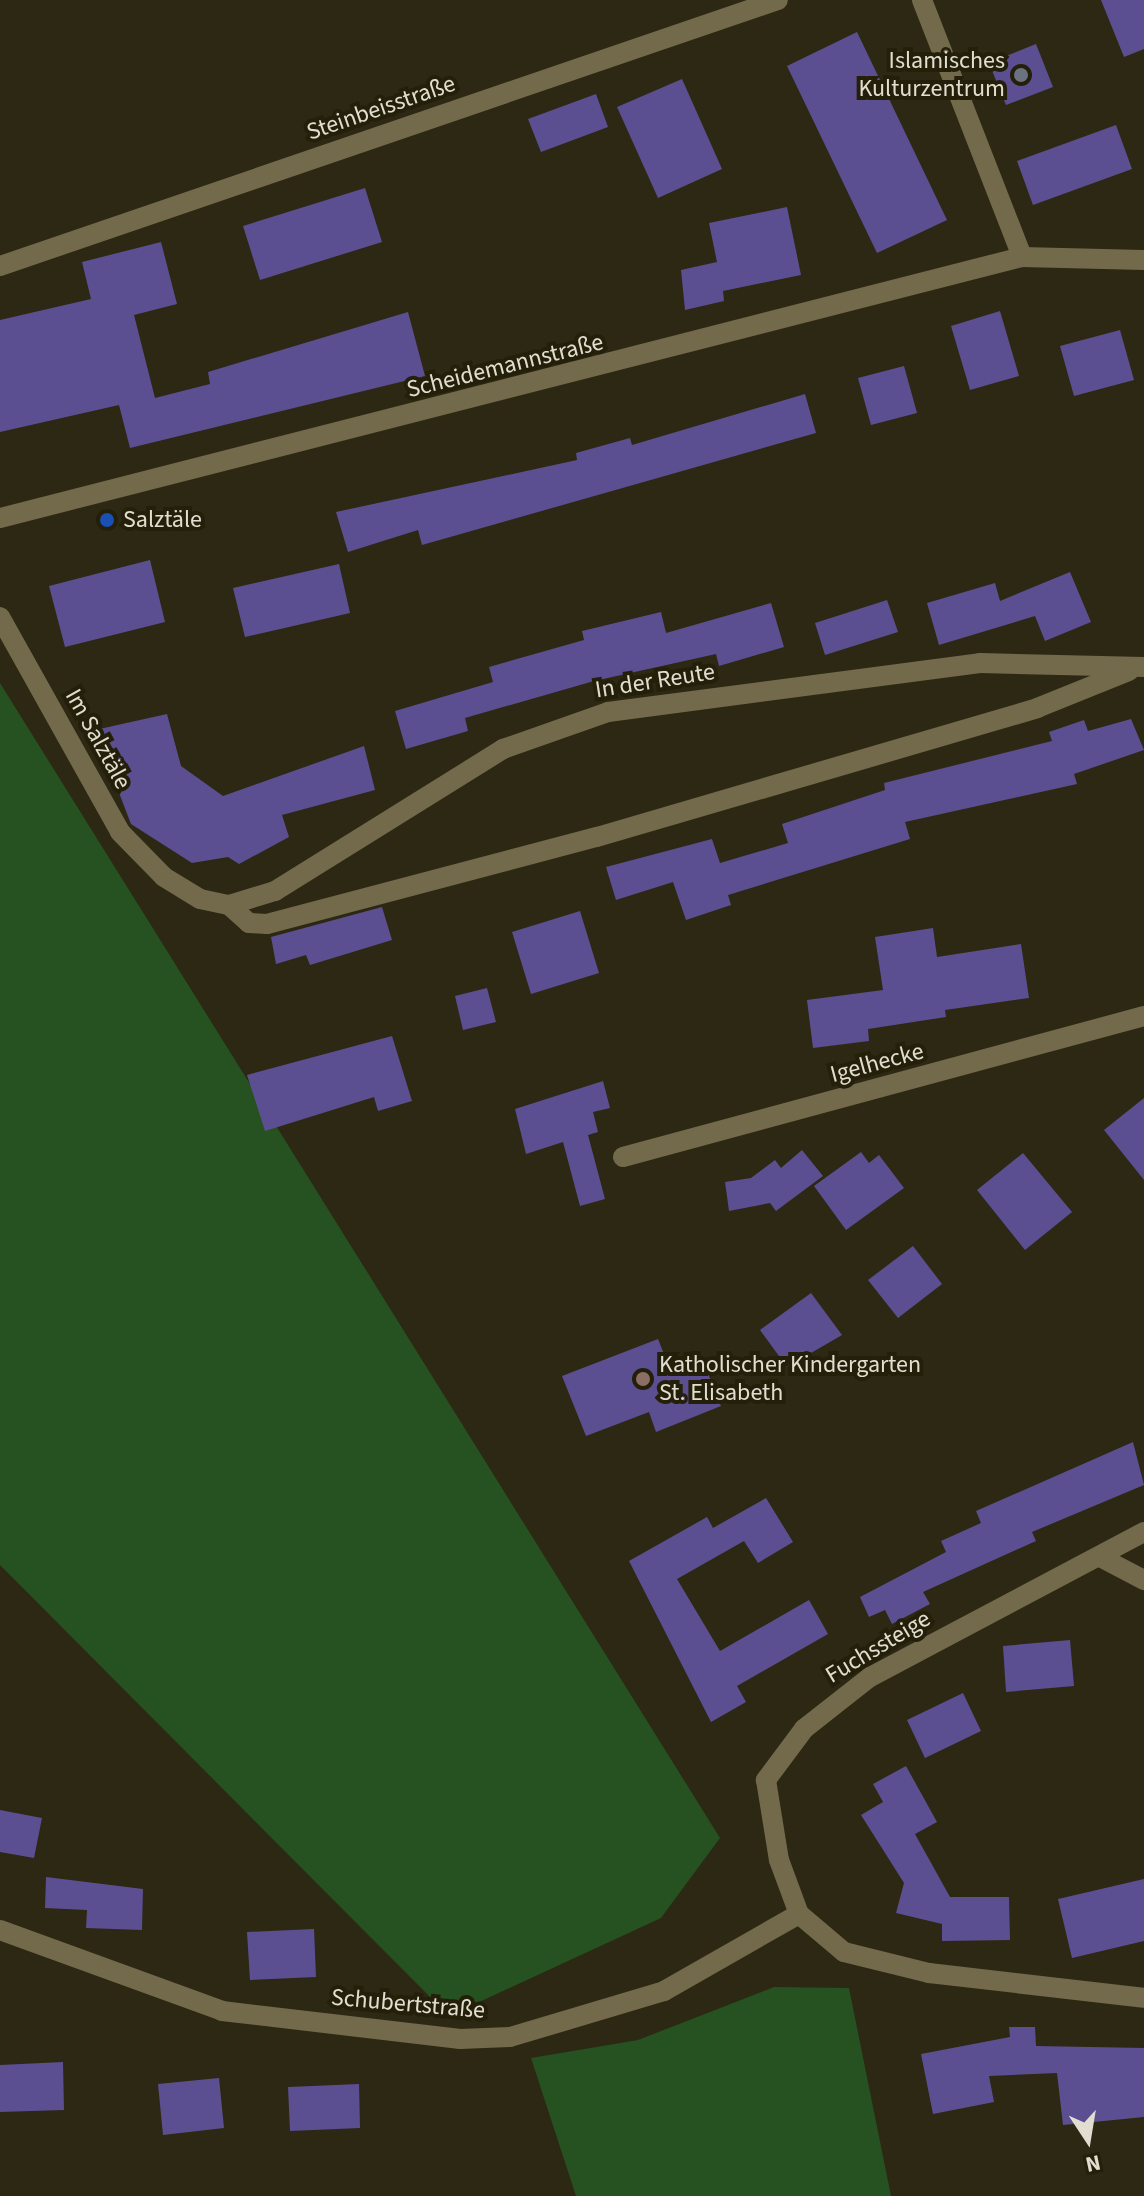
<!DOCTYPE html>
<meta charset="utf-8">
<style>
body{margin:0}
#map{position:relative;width:1144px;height:2196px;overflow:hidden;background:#2d2813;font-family:"Source Sans 3",sans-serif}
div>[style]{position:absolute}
.green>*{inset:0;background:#265120}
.building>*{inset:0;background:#5b4f91}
.minor>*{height:20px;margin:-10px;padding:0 10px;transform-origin:10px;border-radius:10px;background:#736a4b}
.dots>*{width:22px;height:22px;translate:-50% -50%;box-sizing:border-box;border:4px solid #241f09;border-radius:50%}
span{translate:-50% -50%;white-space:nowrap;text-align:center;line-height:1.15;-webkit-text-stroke:8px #241f09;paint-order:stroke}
.poi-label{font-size:24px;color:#e1ded1}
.right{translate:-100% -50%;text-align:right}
.left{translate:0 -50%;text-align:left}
.street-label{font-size:24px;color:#e1ded1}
.north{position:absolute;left:1048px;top:2100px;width:80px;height:80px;-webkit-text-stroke:6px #241f09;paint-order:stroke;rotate:168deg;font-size:22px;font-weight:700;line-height:32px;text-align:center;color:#e1ded1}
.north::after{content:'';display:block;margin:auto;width:28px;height:36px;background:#e1ded1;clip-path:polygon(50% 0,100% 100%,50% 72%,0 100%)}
</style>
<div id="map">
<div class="green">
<i style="clip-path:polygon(0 683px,720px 1838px,661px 1918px,449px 2016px,0 1565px)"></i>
<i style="clip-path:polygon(774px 1987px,849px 1988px,891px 2196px,576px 2196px,531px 2058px,638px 2040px)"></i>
</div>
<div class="building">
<i style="clip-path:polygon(1101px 0,1144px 0,1144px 49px,1124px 57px)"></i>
<i style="clip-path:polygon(857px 32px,947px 220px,877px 253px,787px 66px)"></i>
<i style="clip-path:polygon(1036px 44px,1053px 87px,1006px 105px,989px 63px)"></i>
<i style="clip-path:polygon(682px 79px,722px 169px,658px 198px,617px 107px)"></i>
<i style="clip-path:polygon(596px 94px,608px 127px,541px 152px,528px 119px)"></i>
<i style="clip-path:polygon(1116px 125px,1132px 169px,1033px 205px,1017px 161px)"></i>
<i style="clip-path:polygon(365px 188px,382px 242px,260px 280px,243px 226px)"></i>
<i style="clip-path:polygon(787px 207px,801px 275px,723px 291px,724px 301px,685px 310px,681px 270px,717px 262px,709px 223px)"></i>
<i style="clip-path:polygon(161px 242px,177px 304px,134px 315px,155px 398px,210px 384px,208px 372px,408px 312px,425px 376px,130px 448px,119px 405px,0 432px,0 320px,91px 299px,82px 262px)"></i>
<i style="clip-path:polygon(1000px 311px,1019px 376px,970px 390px,951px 326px)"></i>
<i style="clip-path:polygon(1120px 330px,1134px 380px,1074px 396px,1060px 346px)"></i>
<i style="clip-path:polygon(904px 366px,917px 413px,871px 425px,858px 378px)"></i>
<i style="clip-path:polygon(805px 394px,816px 433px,422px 545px,418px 530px,348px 552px,336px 512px,577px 460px,576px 453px,630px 438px,632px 445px)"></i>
<i style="clip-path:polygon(150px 560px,165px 622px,65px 647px,49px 586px)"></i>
<i style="clip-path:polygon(339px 564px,350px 613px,245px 637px,233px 588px)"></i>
<i style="clip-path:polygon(1070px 572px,1091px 622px,1045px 641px,1035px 616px,939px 645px,927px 603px,995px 583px,1000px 601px)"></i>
<i style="clip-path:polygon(887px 600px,898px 632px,825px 655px,815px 623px)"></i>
<i style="clip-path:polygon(771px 603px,784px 647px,719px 666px,716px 654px,594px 681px,465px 718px,468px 731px,406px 749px,395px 711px,493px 682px,489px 667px,584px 640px,582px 631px,661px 612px,666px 633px)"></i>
<i style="clip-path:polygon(167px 714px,181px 766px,223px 796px,364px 746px,375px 790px,282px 815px,289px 837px,239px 864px,228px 857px,192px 863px,131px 824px,95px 730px)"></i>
<i style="clip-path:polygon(1131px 719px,1144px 750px,1074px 774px,1077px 784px,905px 822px,910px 839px,728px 895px,731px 905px,686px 920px,673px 882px,616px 900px,606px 867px,712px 839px,720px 863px,788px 843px,782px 824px,885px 790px,884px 783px,1052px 741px,1049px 732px,1084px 720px,1088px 731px)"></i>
<i style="clip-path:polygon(382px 907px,392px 940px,310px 965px,306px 955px,276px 964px,271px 937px)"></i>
<i style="clip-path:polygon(580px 911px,599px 973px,531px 994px,512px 932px)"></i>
<i style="clip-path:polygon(933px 928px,937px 957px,1021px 944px,1029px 998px,945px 1010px,946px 1017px,868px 1029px,869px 1041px,813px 1048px,807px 1000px,883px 990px,875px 937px)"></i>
<i style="clip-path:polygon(487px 988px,496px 1022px,463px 1030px,455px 996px)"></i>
<i style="clip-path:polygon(392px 1036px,412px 1101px,378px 1111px,374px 1097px,265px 1131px,247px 1075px)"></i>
<i style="clip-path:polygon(603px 1081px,610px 1108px,593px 1112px,598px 1132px,588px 1135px,605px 1199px,580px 1206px,563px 1142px,526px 1154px,515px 1109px)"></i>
<i style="clip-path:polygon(1144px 1098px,1144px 1180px,1104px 1130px)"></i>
<i style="clip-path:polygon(802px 1150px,823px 1176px,776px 1211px,770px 1203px,729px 1211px,725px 1182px,751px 1178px,775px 1160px,781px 1168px)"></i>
<i style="clip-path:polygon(861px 1152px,869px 1163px,879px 1155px,904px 1188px,846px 1230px,814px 1186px)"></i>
<i style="clip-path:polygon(1023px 1153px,1072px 1212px,1025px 1250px,977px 1190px)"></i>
<i style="clip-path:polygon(913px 1246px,942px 1284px,898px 1318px,868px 1280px)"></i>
<i style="clip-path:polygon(811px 1293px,842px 1335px,787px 1367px,760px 1330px)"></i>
<i style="clip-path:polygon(658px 1339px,672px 1374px,703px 1361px,721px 1406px,656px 1432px,649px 1412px,586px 1436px,562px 1376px)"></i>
<i style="clip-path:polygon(1133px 1442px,1144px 1485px,1032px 1532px,1036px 1541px,923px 1592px,930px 1604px,892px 1624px,885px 1610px,869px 1617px,860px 1597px,946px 1552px,941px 1541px,981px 1523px,976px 1511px)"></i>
<i style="clip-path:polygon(766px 1498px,793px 1542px,758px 1563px,744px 1541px,677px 1579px,720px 1651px,809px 1600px,828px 1634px,737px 1686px,746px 1702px,711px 1722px,629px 1561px,707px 1517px,713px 1528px)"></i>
<i style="clip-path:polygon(1070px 1640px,1074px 1686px,1006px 1692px,1003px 1646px)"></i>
<i style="clip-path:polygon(963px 1693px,981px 1731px,925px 1758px,907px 1720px)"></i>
<i style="clip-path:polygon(906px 1766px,937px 1822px,915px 1834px,950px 1897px,1009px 1897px,1010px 1940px,942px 1941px,942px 1924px,896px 1913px,904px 1883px,861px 1815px,883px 1802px,873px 1784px)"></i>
<i style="clip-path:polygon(0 1810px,42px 1818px,34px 1858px,0 1852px)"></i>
<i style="clip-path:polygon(46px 1877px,143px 1889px,142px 1930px,86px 1928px,87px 1910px,45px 1908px)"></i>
<i style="clip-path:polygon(1144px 1879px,1144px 1941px,1072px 1958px,1058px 1899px)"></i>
<i style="clip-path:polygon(314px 1929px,316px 1977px,250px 1980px,247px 1932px)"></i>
<i style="clip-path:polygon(1009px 2027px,1035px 2027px,1036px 2046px,1144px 2048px,1144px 2117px,1063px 2125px,1057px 2073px,989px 2076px,994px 2102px,933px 2114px,921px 2054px,1010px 2037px)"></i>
<i style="clip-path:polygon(63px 2062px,64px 2110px,0 2112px,0 2065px)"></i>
<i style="clip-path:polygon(219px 2078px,224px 2128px,163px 2135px,158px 2084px)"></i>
<i style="clip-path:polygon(359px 2084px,360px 2128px,290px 2131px,288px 2087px)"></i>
</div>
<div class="minor">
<i style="left:922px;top:0;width:276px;rotate:68.7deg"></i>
<i style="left:0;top:266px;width:822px;rotate:-18.88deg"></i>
<i style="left:0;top:518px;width:1055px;rotate:-14.33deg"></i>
<i style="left:1022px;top:257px;width:122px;rotate:1.4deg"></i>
<i style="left:0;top:617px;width:246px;rotate:60.8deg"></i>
<i style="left:120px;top:832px;width:63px;rotate:45.6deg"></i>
<i style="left:164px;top:877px;width:42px;rotate:31.4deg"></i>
<i style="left:200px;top:899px;width:30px;rotate:12deg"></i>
<i style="left:229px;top:905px;width:48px;rotate:-16.9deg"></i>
<i style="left:275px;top:891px;width:269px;rotate:-31.9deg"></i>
<i style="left:503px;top:749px;width:111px;rotate:-19.4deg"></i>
<i style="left:608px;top:712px;width:375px;rotate:-7.5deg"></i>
<i style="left:980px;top:663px;width:164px;rotate:1.4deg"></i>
<i style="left:229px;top:905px;width:27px;rotate:42deg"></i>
<i style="left:249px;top:923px;width:18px;rotate:3deg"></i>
<i style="left:267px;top:924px;width:341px;rotate:-14.8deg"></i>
<i style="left:597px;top:837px;width:459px;rotate:-16.3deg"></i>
<i style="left:1037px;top:708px;width:99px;rotate:-21.9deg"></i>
<i style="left:623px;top:1157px;width:540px;rotate:-15.14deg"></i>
<i style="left:1144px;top:1532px;width:310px;rotate:152.1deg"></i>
<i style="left:870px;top:1677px;width:84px;rotate:141.8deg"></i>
<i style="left:804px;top:1729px;width:64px;rotate:126.7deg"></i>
<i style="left:766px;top:1780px;width:81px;rotate:80.8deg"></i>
<i style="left:779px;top:1860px;width:58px;rotate:69.7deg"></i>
<i style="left:799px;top:1914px;width:59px;rotate:40.2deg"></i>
<i style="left:844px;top:1952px;width:88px;rotate:13.9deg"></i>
<i style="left:929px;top:1973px;width:216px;rotate:6.6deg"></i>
<i style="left:1100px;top:1557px;width:50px;rotate:27.6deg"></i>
<i style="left:0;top:1930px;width:236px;rotate:20deg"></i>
<i style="left:222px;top:2011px;width:240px;rotate:6.7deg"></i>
<i style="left:460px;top:2039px;width:50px;rotate:-2.3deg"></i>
<i style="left:510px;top:2037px;width:161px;rotate:-16.6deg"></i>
<i style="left:664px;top:1991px;width:155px;rotate:-29.7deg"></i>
</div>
<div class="dots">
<i style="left:1021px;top:75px;background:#6b7280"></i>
<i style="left:107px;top:520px;background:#1a4fb4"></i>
<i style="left:643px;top:1379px;background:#8d6e63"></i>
</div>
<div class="poi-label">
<span class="right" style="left:1005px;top:75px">Islamisches<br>Kulturzentrum</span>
<span class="left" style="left:123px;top:520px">Salztäle</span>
<span class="left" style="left:659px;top:1379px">Katholischer Kindergarten<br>St. Elisabeth</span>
</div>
<div class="street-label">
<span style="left:381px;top:108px;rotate:-19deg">Steinbeisstraße</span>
<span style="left:505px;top:366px;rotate:-14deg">Scheidemannstraße</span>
<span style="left:655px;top:681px;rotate:-9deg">In der Reute</span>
<span style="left:98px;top:739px;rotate:61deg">Im Salztäle</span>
<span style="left:877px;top:1063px;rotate:-15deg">Igelhecke</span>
<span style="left:878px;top:1647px;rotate:-31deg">Fuchssteige</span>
<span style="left:408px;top:2004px;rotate:5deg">Schubertstraße</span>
</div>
<div class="north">N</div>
</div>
